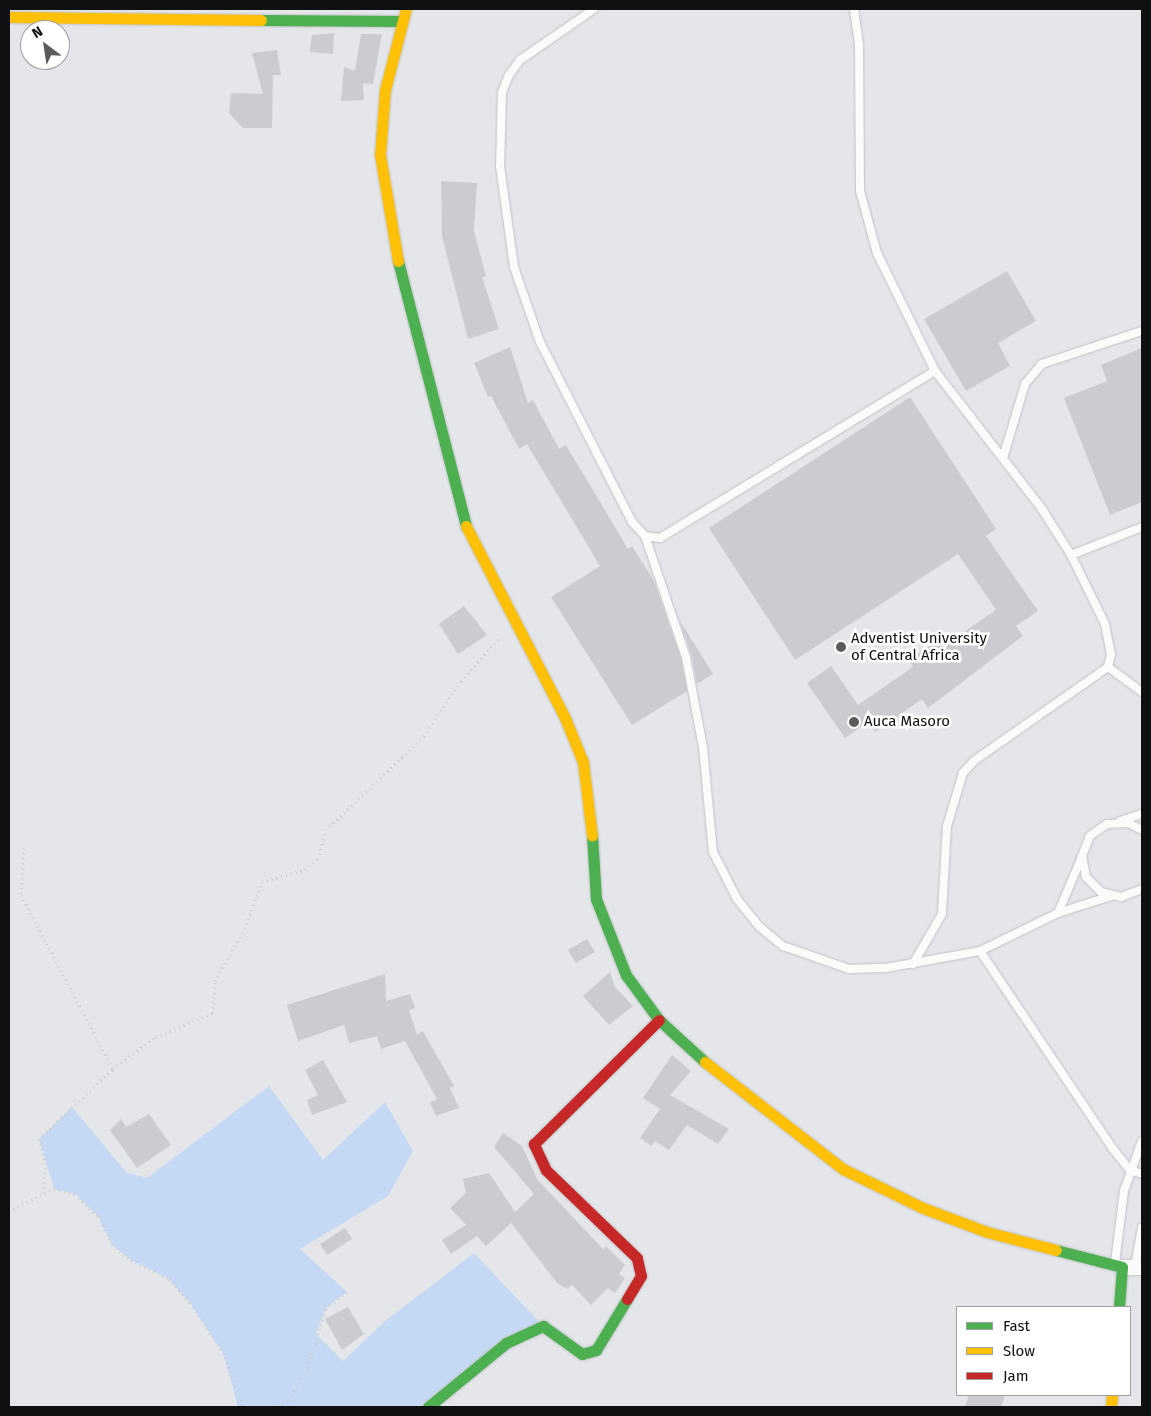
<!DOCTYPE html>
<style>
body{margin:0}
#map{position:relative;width:1151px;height:1416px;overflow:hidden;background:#e4e6e9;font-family:"Fira Sans",sans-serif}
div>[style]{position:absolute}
.green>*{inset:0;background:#c6d9f4}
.building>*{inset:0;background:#cbcccf}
.path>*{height:3px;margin-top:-1.5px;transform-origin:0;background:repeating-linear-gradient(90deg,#cccccd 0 1px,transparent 0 5px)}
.roads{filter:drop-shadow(0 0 1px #c2c3c6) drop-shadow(0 0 1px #c2c3c6)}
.lane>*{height:8px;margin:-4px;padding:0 4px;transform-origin:4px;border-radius:4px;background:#fbfbfc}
.street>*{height:15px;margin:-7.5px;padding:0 7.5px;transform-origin:7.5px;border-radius:7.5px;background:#fbfbfc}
.fast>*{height:11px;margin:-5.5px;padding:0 5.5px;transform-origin:5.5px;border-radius:5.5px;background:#4caf50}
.slow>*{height:11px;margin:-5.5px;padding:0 5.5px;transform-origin:5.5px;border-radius:5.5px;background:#ffc107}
.jam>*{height:11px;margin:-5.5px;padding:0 5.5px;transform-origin:5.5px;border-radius:5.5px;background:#c62828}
.dots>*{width:14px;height:14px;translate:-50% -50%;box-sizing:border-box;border:2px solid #fff;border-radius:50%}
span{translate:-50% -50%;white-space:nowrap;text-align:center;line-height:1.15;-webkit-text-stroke:5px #fff;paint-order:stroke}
.poi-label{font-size:15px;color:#0f1012}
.left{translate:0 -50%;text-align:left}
.frame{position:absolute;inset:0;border:10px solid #0f1012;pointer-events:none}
.legend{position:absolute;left:956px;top:1306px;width:175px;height:90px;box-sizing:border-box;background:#fff;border:1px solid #9f9fa0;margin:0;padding:6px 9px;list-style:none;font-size:15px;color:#0f1012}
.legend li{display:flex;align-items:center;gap:10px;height:25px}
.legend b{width:25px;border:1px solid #9f9fa0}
.north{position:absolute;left:20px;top:20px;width:50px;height:50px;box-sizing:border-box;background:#fff;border:1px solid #9f9fa0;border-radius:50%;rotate:329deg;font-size:14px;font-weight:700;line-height:20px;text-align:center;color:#0f1012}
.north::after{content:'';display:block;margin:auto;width:18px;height:22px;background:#5a5b5d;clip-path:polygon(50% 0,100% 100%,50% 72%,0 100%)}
</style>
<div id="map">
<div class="green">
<i style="clip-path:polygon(269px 1086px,323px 1160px,385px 1102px,413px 1151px,388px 1196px,300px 1249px,347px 1292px,326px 1308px,316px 1334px,343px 1361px,384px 1322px,474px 1253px,543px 1326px,428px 1407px,238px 1407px,223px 1353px,190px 1303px,169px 1279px,131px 1260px,112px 1245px,98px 1216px,75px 1194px,54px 1189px,39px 1139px,72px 1107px,126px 1172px,147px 1178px)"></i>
</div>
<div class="building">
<i style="clip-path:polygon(334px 33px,333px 54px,310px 52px,312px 35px)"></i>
<i style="clip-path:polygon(361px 34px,382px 34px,373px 84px,363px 83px,364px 100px,341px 101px,344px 67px,355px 71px)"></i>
<i style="clip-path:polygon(277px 50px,281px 75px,273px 75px,272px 128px,243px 128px,229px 113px,231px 93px,263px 94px,252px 53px)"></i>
<i style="clip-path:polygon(441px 181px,477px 183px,474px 231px,486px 276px,482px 277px,499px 329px,468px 339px,442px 236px)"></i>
<i style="clip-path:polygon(1007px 271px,1036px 321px,998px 343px,1010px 366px,966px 391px,924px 319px)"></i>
<i style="clip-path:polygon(510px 347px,528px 403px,533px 400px,559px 449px,566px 445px,628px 549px,632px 546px,654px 581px,681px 658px,687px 691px,632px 725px,551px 597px,600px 566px,527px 444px,519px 449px,491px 396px,488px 397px,474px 363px)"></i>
<i style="clip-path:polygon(1142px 348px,1142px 502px,1110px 515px,1064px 398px,1107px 381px,1101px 365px)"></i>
<i style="clip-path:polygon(910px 397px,996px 529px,986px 536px,1038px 611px,1016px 626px,1023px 636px,928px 708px,922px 699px,875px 732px,868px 722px,845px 738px,807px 683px,831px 666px,858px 705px,913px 667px,909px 660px,941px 638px,946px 644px,996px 610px,958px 554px,795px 660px,709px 528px)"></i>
<i style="clip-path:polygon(464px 606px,487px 635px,458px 654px,439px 624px)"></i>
<i style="clip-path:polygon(680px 621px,713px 674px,697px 684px,692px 656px)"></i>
<i style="clip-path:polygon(587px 939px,595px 952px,576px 963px,568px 950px)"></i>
<i style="clip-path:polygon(610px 972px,615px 987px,633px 1006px,609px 1025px,583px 996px)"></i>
<i style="clip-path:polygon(385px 974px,386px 1001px,410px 994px,415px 1008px,409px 1010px,417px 1035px,423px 1031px,454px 1086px,450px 1088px,459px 1108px,436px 1116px,430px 1103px,437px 1099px,405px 1041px,381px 1049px,377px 1036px,349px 1043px,344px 1025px,298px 1041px,287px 1005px)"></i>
<i style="clip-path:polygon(672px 1055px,691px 1071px,670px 1095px,729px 1129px,718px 1144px,687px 1125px,669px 1150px,655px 1141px,651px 1146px,640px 1138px,660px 1109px,643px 1098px)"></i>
<i style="clip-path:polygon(323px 1060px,347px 1102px,312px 1115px,307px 1100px,318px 1095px,305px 1070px)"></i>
<i style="clip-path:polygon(149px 1114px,171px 1145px,137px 1168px,110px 1130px,121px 1119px,126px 1127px)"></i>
<i style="clip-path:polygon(503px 1133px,522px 1146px,537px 1179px,603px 1249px,606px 1246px,625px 1265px,619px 1274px,625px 1278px,615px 1293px,608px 1288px,591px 1305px,572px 1285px,567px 1289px,557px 1283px,511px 1223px,486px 1246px,477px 1236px,451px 1254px,442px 1240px,466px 1225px,450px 1208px,466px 1193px,463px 1179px,489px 1173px,515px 1212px,534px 1194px,494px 1147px)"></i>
<i style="clip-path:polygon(345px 1228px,352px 1239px,327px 1255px,320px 1244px)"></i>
<i style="clip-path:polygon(348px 1307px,364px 1334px,342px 1350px,325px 1319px)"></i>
<i style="clip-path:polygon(969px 1395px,1005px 1395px,1001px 1407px,965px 1407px)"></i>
</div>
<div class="path">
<i style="left:24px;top:848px;width:47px;rotate:93.7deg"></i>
<i style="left:21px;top:895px;width:197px;rotate:62.1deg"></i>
<i style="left:43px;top:1193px;width:29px;rotate:-84deg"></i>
<i style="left:46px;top:1164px;width:26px;rotate:-106deg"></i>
<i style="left:39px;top:1139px;width:102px;rotate:-43.4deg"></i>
<i style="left:113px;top:1069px;width:54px;rotate:-36.7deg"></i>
<i style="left:156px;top:1037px;width:62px;rotate:-22.8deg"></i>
<i style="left:213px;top:1013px;width:32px;rotate:-86deg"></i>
<i style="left:215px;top:981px;width:60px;rotate:-60deg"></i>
<i style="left:245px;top:929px;width:50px;rotate:-70.1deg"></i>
<i style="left:262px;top:882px;width:45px;rotate:-16.8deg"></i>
<i style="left:305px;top:869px;width:16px;rotate:-38deg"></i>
<i style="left:318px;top:859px;width:30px;rotate:-75deg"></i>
<i style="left:326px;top:830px;width:136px;rotate:-43.8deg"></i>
<i style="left:424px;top:736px;width:66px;rotate:-56.1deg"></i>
<i style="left:461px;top:681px;width:60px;rotate:-48.4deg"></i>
<i style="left:9px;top:1211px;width:50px;rotate:-26.1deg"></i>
<i style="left:54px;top:1189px;width:22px;rotate:13deg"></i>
<i style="left:75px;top:1194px;width:32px;rotate:44deg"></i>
<i style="left:98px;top:1216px;width:32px;rotate:64deg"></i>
<i style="left:112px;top:1245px;width:24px;rotate:38deg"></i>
<i style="left:131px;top:1260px;width:42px;rotate:26.6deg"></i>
<i style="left:169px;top:1279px;width:32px;rotate:49deg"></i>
<i style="left:190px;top:1303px;width:60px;rotate:56.6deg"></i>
<i style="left:223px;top:1353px;width:58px;rotate:68.7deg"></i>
<i style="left:273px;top:1407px;width:17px;rotate:-24deg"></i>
<i style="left:289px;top:1400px;width:37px;rotate:-59deg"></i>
<i style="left:308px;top:1368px;width:63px;rotate:-73.3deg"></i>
<i style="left:326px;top:1308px;width:26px;rotate:-37deg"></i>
</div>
<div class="roads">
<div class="lane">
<i style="left:594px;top:9px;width:90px;rotate:145.4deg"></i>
<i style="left:520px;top:60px;width:19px;rotate:126deg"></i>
<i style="left:509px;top:75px;width:18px;rotate:112deg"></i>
<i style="left:502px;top:92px;width:74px;rotate:91.5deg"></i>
<i style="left:500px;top:166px;width:102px;rotate:82.1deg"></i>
<i style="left:514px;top:267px;width:79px;rotate:70.9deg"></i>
<i style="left:540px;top:342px;width:202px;rotate:62.9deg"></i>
<i style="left:632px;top:522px;width:19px;rotate:47deg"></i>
<i style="left:645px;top:536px;width:15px;rotate:8deg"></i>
<i style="left:660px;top:538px;width:322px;rotate:-31.3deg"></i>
<i style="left:854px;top:9px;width:35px;rotate:82deg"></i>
<i style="left:859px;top:44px;width:147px;rotate:89.6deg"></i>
<i style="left:860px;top:191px;width:64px;rotate:74.7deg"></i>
<i style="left:877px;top:253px;width:131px;rotate:63.8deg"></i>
<i style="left:935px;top:371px;width:175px;rotate:52.2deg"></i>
<i style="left:1042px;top:509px;width:54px;rotate:57.8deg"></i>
<i style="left:1071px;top:555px;width:77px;rotate:63.8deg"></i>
<i style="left:1105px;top:624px;width:31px;rotate:79deg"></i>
<i style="left:1111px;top:654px;width:13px;rotate:103deg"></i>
<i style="left:1108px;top:667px;width:164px;rotate:145deg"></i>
<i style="left:974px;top:761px;width:16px;rotate:133deg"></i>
<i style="left:963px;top:773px;width:55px;rotate:106.8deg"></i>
<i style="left:947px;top:826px;width:88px;rotate:93.3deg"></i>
<i style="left:942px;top:914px;width:58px;rotate:120.1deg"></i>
<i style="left:1003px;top:458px;width:77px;rotate:-73.4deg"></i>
<i style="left:1025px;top:384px;width:26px;rotate:-50deg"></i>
<i style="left:1042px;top:364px;width:105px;rotate:-18.3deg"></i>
<i style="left:645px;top:536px;width:128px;rotate:71.3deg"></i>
<i style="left:686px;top:657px;width:92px;rotate:79.3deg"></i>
<i style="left:703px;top:747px;width:105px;rotate:84.6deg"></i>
<i style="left:713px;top:852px;width:53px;rotate:62.9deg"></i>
<i style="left:737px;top:899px;width:36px;rotate:51deg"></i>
<i style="left:760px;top:927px;width:30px;rotate:40deg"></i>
<i style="left:783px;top:946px;width:70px;rotate:19.2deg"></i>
<i style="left:849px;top:969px;width:37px;rotate:-2deg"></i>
<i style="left:886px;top:968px;width:96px;rotate:-10.3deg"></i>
<i style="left:980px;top:951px;width:87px;rotate:-26deg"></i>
<i style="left:1058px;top:913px;width:56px;rotate:-17.8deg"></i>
<i style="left:1071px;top:555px;width:76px;rotate:-21.5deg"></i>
<i style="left:1108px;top:667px;width:42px;rotate:36.3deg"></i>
<i style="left:1120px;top:821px;width:23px;rotate:-18deg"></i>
<i style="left:1142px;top:830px;width:16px;rotate:-153deg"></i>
<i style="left:1128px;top:823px;width:21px;rotate:177deg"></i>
<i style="left:1107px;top:824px;width:21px;rotate:145deg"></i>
<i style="left:1090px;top:836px;width:22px;rotate:112deg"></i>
<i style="left:1082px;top:856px;width:21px;rotate:79deg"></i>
<i style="left:1086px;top:877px;width:21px;rotate:45deg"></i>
<i style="left:1101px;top:892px;width:21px;rotate:14deg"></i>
<i style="left:1121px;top:897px;width:22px;rotate:-21deg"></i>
<i style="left:1058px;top:913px;width:59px;rotate:-66.9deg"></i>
<i style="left:980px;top:951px;width:239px;rotate:56.1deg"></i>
<i style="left:1113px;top:1149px;width:27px;rotate:51deg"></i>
<i style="left:1130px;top:1170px;width:13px;rotate:18deg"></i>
<i style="left:1115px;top:1263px;width:73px;rotate:-82.9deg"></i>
<i style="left:1124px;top:1191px;width:53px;rotate:-70.2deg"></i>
<i style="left:1135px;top:1267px;width:40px;rotate:-80deg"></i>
</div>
<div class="street">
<i style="left:1122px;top:1267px;width:20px"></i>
</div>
<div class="fast">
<i style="left:261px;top:20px;width:140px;rotate:0.4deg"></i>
<i style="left:398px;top:261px;width:274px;rotate:75.6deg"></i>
<i style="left:592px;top:835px;width:64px;rotate:86.4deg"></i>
<i style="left:596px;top:899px;width:82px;rotate:68.5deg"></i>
<i style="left:626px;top:975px;width:56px;rotate:53.7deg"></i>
<i style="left:659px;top:1020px;width:62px;rotate:42.4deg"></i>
<i style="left:1056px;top:1250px;width:68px;rotate:14.4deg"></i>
<i style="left:1122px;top:1267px;width:40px;rotate:94.3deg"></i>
<i style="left:428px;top:1407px;width:101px;rotate:-39.4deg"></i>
<i style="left:506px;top:1343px;width:41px;rotate:-24.7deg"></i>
<i style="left:543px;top:1326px;width:48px;rotate:35.7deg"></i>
<i style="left:582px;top:1354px;width:15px;rotate:-16deg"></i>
<i style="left:596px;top:1350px;width:60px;rotate:-58.7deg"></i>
</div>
<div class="slow">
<i style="left:9px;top:17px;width:252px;rotate:0.7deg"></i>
<i style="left:398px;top:261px;width:108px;rotate:-99.6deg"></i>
<i style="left:380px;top:155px;width:65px;rotate:-85.6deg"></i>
<i style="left:385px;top:90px;width:84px;rotate:-75.5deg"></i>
<i style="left:466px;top:526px;width:216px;rotate:62.7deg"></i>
<i style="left:565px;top:718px;width:48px;rotate:67.8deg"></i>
<i style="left:583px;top:762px;width:74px;rotate:83deg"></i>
<i style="left:705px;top:1062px;width:175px;rotate:37.8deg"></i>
<i style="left:843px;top:1169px;width:89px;rotate:26deg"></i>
<i style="left:923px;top:1208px;width:68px;rotate:20.6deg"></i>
<i style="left:987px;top:1232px;width:71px;rotate:14.6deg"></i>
<i style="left:1111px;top:1407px;width:12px;rotate:-85deg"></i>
</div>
<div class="jam">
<i style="left:627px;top:1299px;width:27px;rotate:-59deg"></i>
<i style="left:641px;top:1276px;width:18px;rotate:-103deg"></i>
<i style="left:637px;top:1258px;width:127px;rotate:-136deg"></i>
<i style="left:546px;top:1170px;width:29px;rotate:-115deg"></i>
<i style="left:534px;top:1144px;width:176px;rotate:-44.8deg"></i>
</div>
</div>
<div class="dots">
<i style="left:841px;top:647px;background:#5a5b5d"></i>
<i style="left:854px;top:722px;background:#5a5b5d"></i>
</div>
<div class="poi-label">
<span class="left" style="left:851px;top:647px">Adventist University<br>of Central Africa</span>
<span class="left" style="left:864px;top:722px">Auca Masoro</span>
</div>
<div class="frame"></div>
<ul class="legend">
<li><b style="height:6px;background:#4caf50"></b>Fast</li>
<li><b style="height:6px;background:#ffc107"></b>Slow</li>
<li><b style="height:6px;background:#c62828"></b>Jam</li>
</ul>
<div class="north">N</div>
</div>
